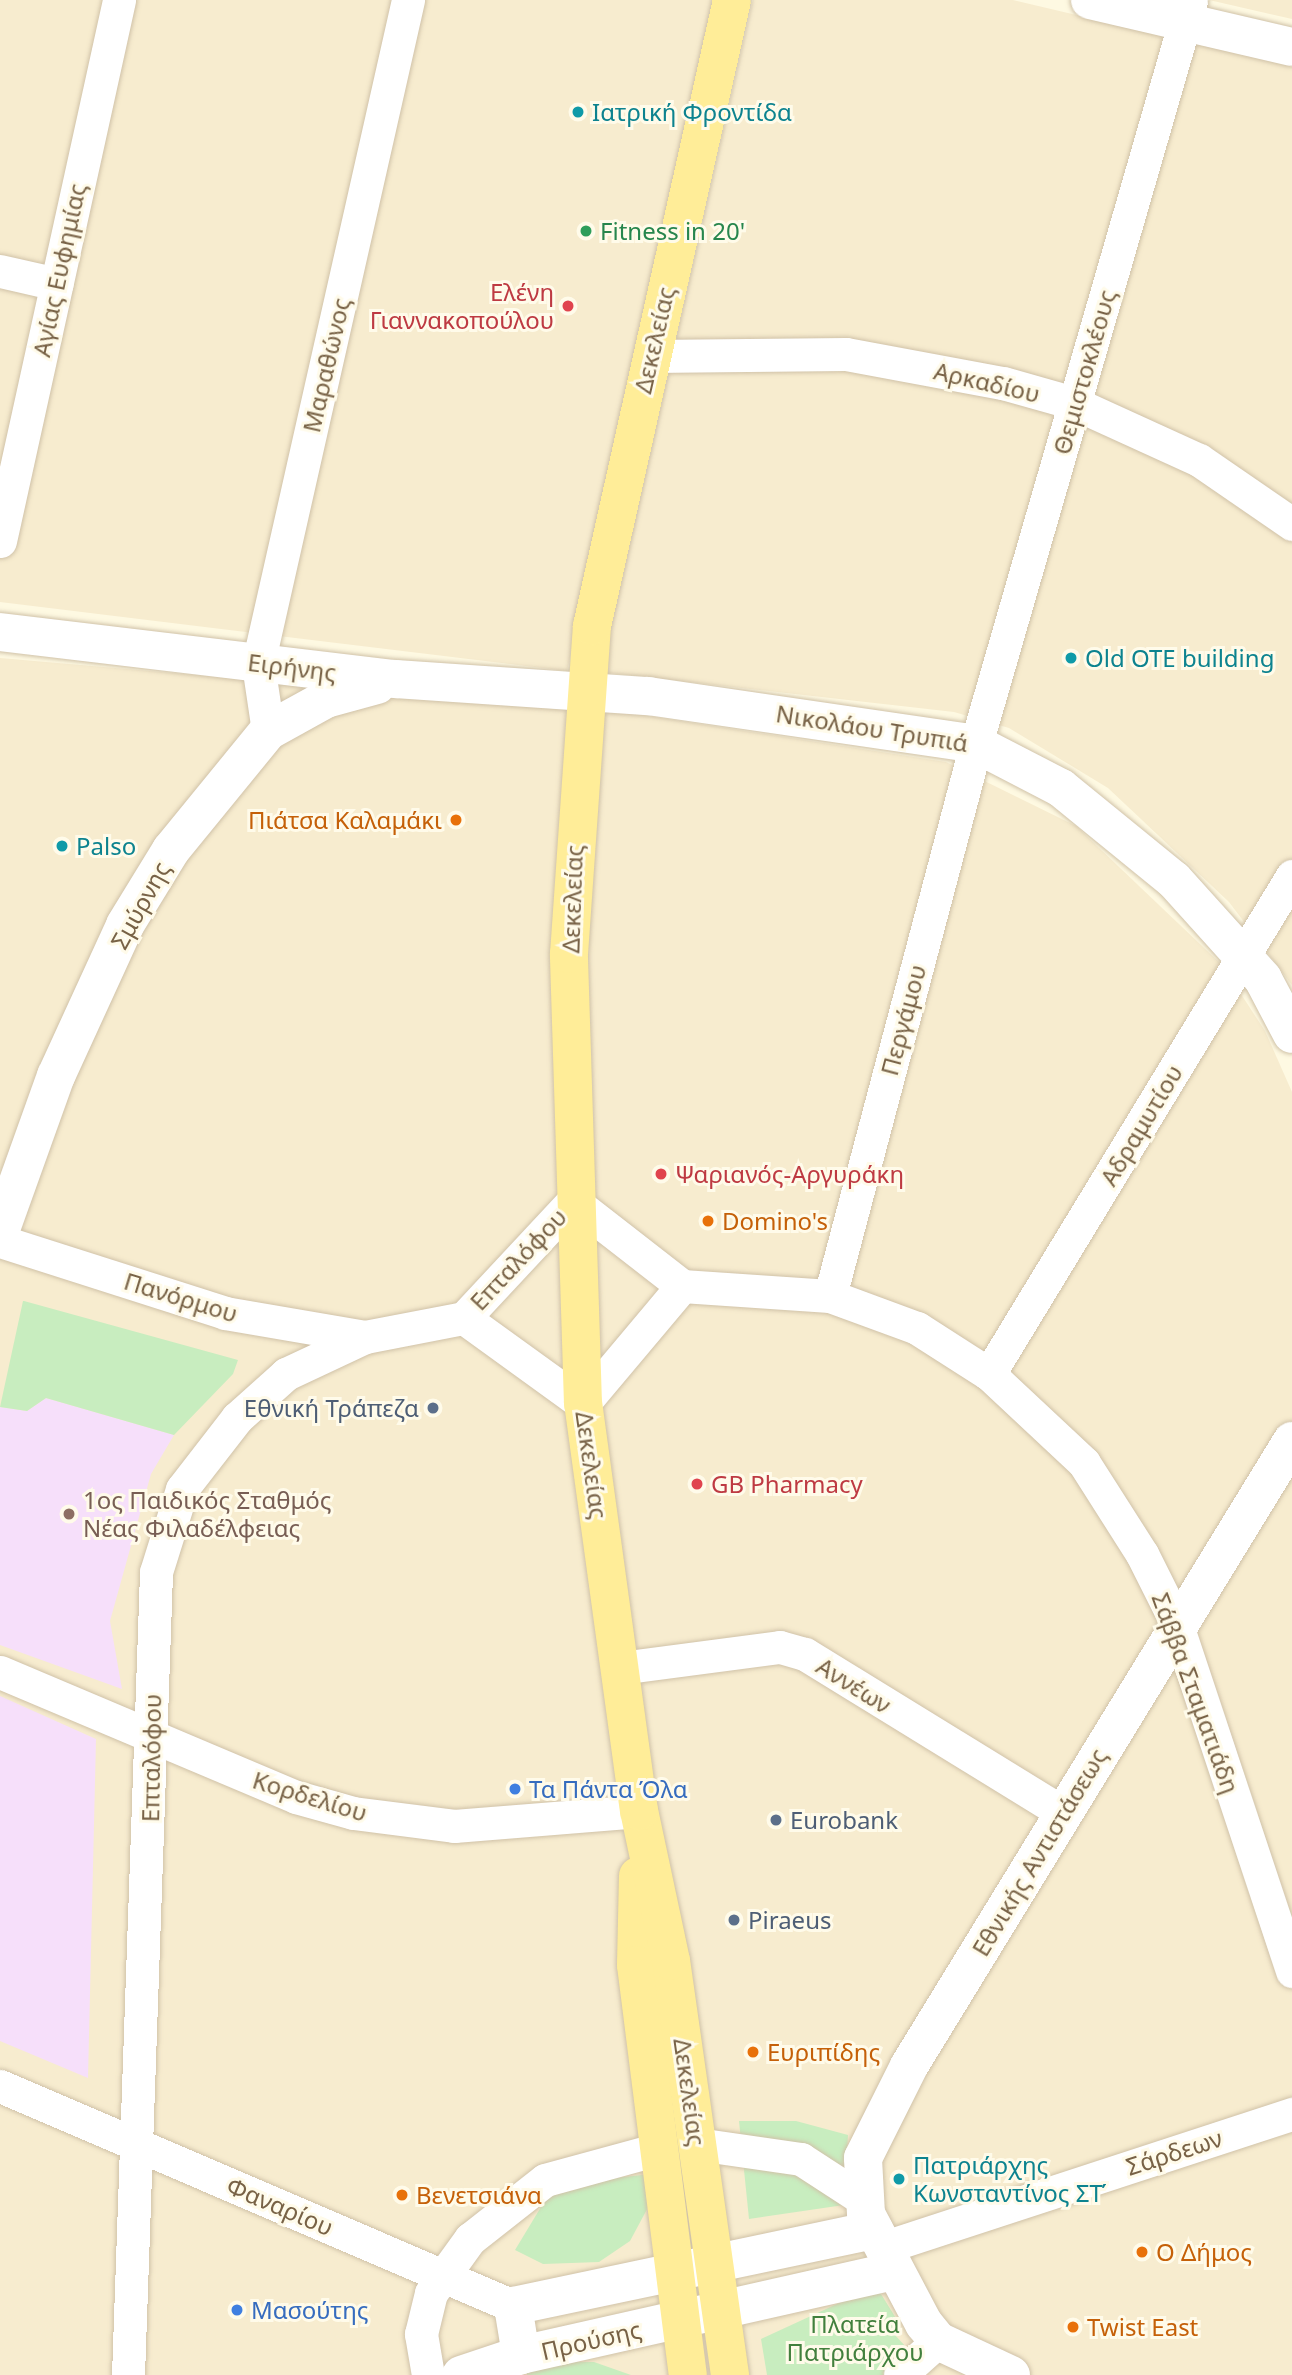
<!DOCTYPE html>
<meta charset="utf-8">
<style>
body{margin:0}
#map{position:relative;width:1292px;height:2375px;overflow:hidden;background:#fef9e2;font-family:"Noto Sans",sans-serif}
div>[style]{position:absolute}
.residential>*{inset:0;background:#f7eccf}
.education>*{inset:0;background:#f6dffa}
.green>*{inset:0;background:#c8edbf}
.roads{filter:drop-shadow(0 0 2px #d0c2a8) drop-shadow(0 0 2px #d0c2a8)}
.street>*{height:33px;margin:-16.5px;padding:0 16.5px;transform-origin:16.5px;border-radius:16.5px;background:#fff}
.secondary>*{height:38px;margin:-19px;padding:0 19px;transform-origin:19px;border-radius:19px;background:#fff}
.primary>*{height:38px;margin:-19px;padding:0 19px;transform-origin:19px;border-radius:19px;background:#ffed98}
.dots>*{width:19px;height:19px;translate:-50% -50%;box-sizing:border-box;border:4px solid #fffbea;border-radius:50%}
span{translate:-50% -50%;white-space:nowrap;text-align:center;line-height:1.15;-webkit-text-stroke:6px #fffbea;paint-order:stroke}
.culture-label{font-size:24px;color:#0d838f}
.left{translate:0 -50%;text-align:left}
.leisure-label{font-size:24px;color:#27864d}
.street-label{font-size:24px;color:#786246}
.health-label{font-size:24px;color:#be3a42}
.right{translate:-100% -50%;text-align:right}
.food-label{font-size:24px;color:#c56008}
.service-label{font-size:24px;color:#4e5e75}
.education-label{font-size:24px;color:#785e54}
.shop-label{font-size:24px;color:#366cbe}
.park-label{font-size:24px;color:#42803d}
</style>
<div id="map">
<div class="residential">
<i style="clip-path:polygon(0 0,717px 0,567px 671px,0 602px)"></i>
<i style="clip-path:polygon(753px 0,1013px 0,1292px 66px,1292px 985px,1229px 902px,1108px 788px,1009px 728px,954px 712px,601px 672px)"></i>
<i style="clip-path:polygon(1209px 0,1292px 0,1292px 19px)"></i>
<i style="clip-path:polygon(0 658px,622px 712px,946px 762px,1076px 826px,1222px 965px,1265px 1031px,1292px 1092px,1292px 2375px,0 2375px)"></i>
</div>
<div class="education">
<i style="clip-path:polygon(46px 1398px,174px 1435px,151px 1474px,110px 1621px,122px 1689px,0 1645px,0 1407px,27px 1411px)"></i>
<i style="clip-path:polygon(0 1696px,96px 1739px,88px 2078px,0 2041px)"></i>
</div>
<div class="green">
<i style="clip-path:polygon(23px 1301px,24px 1301px,238px 1360px,233px 1374px,174px 1435px,46px 1398px,27px 1411px,0 1407px)"></i>
<i style="clip-path:polygon(739px 2121px,796px 2121px,848px 2135px,844px 2205px,749px 2219px)"></i>
<i style="clip-path:polygon(652px 2174px,652px 2200px,630px 2241px,599px 2262px,543px 2264px,515px 2250px,547px 2197px,594px 2180px)"></i>
<i style="clip-path:polygon(876px 2286px,899px 2323px,893px 2333px,908px 2349px,884px 2375px,767px 2375px,761px 2339px)"></i>
<i style="clip-path:polygon(572px 2362px,594px 2362px,631px 2375px,527px 2375px,526px 2369px)"></i>
</div>
<div class="roads">
<div class="street">
<i style="left:0;top:271px;width:58px;rotate:12.8deg"></i>
<i style="left:650px;top:356px;width:196px;rotate:-0.6deg"></i>
<i style="left:846px;top:354px;width:160px;rotate:10.5deg"></i>
<i style="left:1003px;top:383px;width:74px;rotate:15.7deg"></i>
<i style="left:1074px;top:403px;width:137px;rotate:24.5deg"></i>
<i style="left:1199px;top:460px;width:113px;rotate:34.5deg"></i>
<i style="left:0;top:541px;width:554px;rotate:-77.59deg"></i>
<i style="left:268px;top:731px;width:68px;rotate:-98.5deg"></i>
<i style="left:258px;top:664px;width:681px;rotate:-77.27deg"></i>
<i style="left:0;top:1241px;width:236px;rotate:17.7deg"></i>
<i style="left:225px;top:1313px;width:142px;rotate:9.7deg"></i>
<i style="left:830px;top:1296px;width:571px;rotate:-75.18deg"></i>
<i style="left:976px;top:744px;width:774px;rotate:-73.88deg"></i>
<i style="left:464px;top:1318px;width:147px;rotate:35.9deg"></i>
<i style="left:583px;top:1404px;width:154px;rotate:-50deg"></i>
<i style="left:989px;top:1374px;width:583px;rotate:-58.68deg"></i>
<i style="left:620px;top:1668px;width:161px;rotate:-7.5deg"></i>
<i style="left:780px;top:1647px;width:26px;rotate:16deg"></i>
<i style="left:805px;top:1654px;width:303px;rotate:31.6deg"></i>
<i style="left:0;top:1672px;width:321px;rotate:22.9deg"></i>
<i style="left:296px;top:1797px;width:59px;rotate:15.7deg"></i>
<i style="left:353px;top:1813px;width:102px;rotate:7.3deg"></i>
<i style="left:454px;top:1826px;width:186px;rotate:-4.6deg"></i>
<i style="left:0;top:2086px;width:558px;rotate:23.21deg"></i>
<i style="left:697px;top:2144px;width:105px;rotate:8.2deg"></i>
<i style="left:801px;top:2159px;width:72px;rotate:33deg"></i>
<i style="left:897px;top:2243px;width:416px;rotate:-18.1deg"></i>
<i style="left:128px;top:2375px;width:803px;rotate:-88deg"></i>
<i style="left:156px;top:1572px;width:87px;rotate:-72.6deg"></i>
<i style="left:182px;top:1489px;width:90px;rotate:-52.2deg"></i>
<i style="left:237px;top:1418px;width:66px;rotate:-41.9deg"></i>
<i style="left:286px;top:1374px;width:87px;rotate:-25.1deg"></i>
<i style="left:365px;top:1337px;width:101px;rotate:-10.9deg"></i>
<i style="left:464px;top:1318px;width:160px;rotate:-47deg"></i>
<i style="left:573px;top:1201px;width:138px;rotate:37.9deg"></i>
<i style="left:682px;top:1286px;width:148px;rotate:3.9deg"></i>
<i style="left:830px;top:1296px;width:93px;rotate:20.2deg"></i>
<i style="left:917px;top:1328px;width:85px;rotate:32.6deg"></i>
<i style="left:989px;top:1374px;width:130px;rotate:43.1deg"></i>
<i style="left:1084px;top:1463px;width:108px;rotate:57.5deg"></i>
<i style="left:1142px;top:1554px;width:76px;rotate:63.4deg"></i>
<i style="left:1176px;top:1622px;width:368px;rotate:71.6deg"></i>
<i style="left:428px;top:2375px;width:42px;rotate:-99.7deg"></i>
<i style="left:421px;top:2334px;width:42px;rotate:-76.3deg"></i>
<i style="left:431px;top:2293px;width:67px;rotate:-54.2deg"></i>
<i style="left:470px;top:2239px;width:95px;rotate:-38.2deg"></i>
<i style="left:545px;top:2180px;width:117px;rotate:-15.3deg"></i>
<i style="left:900px;top:2375px;width:51px;rotate:-41.8deg"></i>
</div>
<div class="secondary">
<i style="left:1090px;top:0;width:207px;rotate:13.1deg"></i>
<i style="left:0;top:632px;width:399px;rotate:6.8deg"></i>
<i style="left:396px;top:679px;width:253px;rotate:3.9deg"></i>
<i style="left:648px;top:696px;width:331px;rotate:8.3deg"></i>
<i style="left:976px;top:744px;width:96px;rotate:27.4deg"></i>
<i style="left:1061px;top:788px;width:146px;rotate:39.2deg"></i>
<i style="left:1174px;top:880px;width:133px;rotate:48deg"></i>
<i style="left:1263px;top:979px;width:62px;rotate:62.2deg"></i>
<i style="left:0;top:1232px;width:166px;rotate:-70.3deg"></i>
<i style="left:56px;top:1076px;width:166px;rotate:-65.4deg"></i>
<i style="left:125px;top:925px;width:88px;rotate:-58.5deg"></i>
<i style="left:171px;top:850px;width:154px;rotate:-50.8deg"></i>
<i style="left:268px;top:731px;width:66px;rotate:-28.9deg"></i>
<i style="left:326px;top:699px;width:53px;rotate:-15.4deg"></i>
<i style="left:521px;top:2355px;width:50px;rotate:-99.3deg"></i>
<i style="left:513px;top:2306px;width:369px;rotate:-11.9deg"></i>
<i style="left:461px;top:2375px;width:63px;rotate:-18.4deg"></i>
<i style="left:521px;top:2355px;width:382px;rotate:-12.7deg"></i>
<i style="left:1011px;top:2375px;width:81px;rotate:-155deg"></i>
<i style="left:938px;top:2341px;width:22px;rotate:-129deg"></i>
<i style="left:924px;top:2324px;width:124px;rotate:-117.8deg"></i>
<i style="left:866px;top:2214px;width:56px;rotate:-93.1deg"></i>
<i style="left:863px;top:2158px;width:103px;rotate:-63.4deg"></i>
<i style="left:909px;top:2066px;width:733px;rotate:-58.5deg"></i>
</div>
<div class="primary">
<i style="left:638px;top:1876px;width:89px;rotate:91.3deg"></i>
<i style="left:636px;top:1965px;width:413px;rotate:82.8deg"></i>
<i style="left:730px;top:2375px;width:418px;rotate:-98.1deg"></i>
<i style="left:671px;top:1961px;width:153px;rotate:-102deg"></i>
<i style="left:639px;top:1811px;width:411px;rotate:-97.8deg"></i>
<i style="left:583px;top:1404px;width:450px;rotate:-91.8deg"></i>
<i style="left:569px;top:954px;width:329px;rotate:-86deg"></i>
<i style="left:592px;top:626px;width:641px;rotate:-77.39deg"></i>
</div>
</div>
<div class="dots">
<i style="left:578px;top:112px;background:#0f9aa8"></i>
<i style="left:586px;top:231px;background:#2e9e5b"></i>
<i style="left:568px;top:306px;background:#e0444e"></i>
<i style="left:1071px;top:658px;background:#0f9aa8"></i>
<i style="left:456px;top:820px;background:#e8710a"></i>
<i style="left:62px;top:846px;background:#0f9aa8"></i>
<i style="left:661px;top:1174px;background:#e0444e"></i>
<i style="left:708px;top:1221px;background:#e8710a"></i>
<i style="left:433px;top:1408px;background:#5c6f8a"></i>
<i style="left:697px;top:1484px;background:#e0444e"></i>
<i style="left:69px;top:1514px;background:#8d6e63"></i>
<i style="left:515px;top:1789px;background:#3f7fe0"></i>
<i style="left:776px;top:1820px;background:#5c6f8a"></i>
<i style="left:734px;top:1920px;background:#5c6f8a"></i>
<i style="left:753px;top:2052px;background:#e8710a"></i>
<i style="left:899px;top:2179px;background:#0f9aa8"></i>
<i style="left:402px;top:2195px;background:#e8710a"></i>
<i style="left:1142px;top:2252px;background:#e8710a"></i>
<i style="left:237px;top:2310px;background:#3f7fe0"></i>
<i style="left:1073px;top:2327px;background:#e8710a"></i>
</div>
<div class="culture-label">
<span class="left" style="left:592px;top:112px">Ιατρική Φροντίδα</span>
<span class="left" style="left:1085px;top:658px">Old OTE building</span>
<span class="left" style="left:76px;top:846px">Palso</span>
<span class="left" style="left:913px;top:2179px">Πατριάρχης<br>Κωνσταντίνος ΣΤ΄</span>
</div>
<div class="leisure-label">
<span class="left" style="left:600px;top:231px">Fitness in 20'</span>
</div>
<div class="street-label">
<span style="left:59px;top:270px;rotate:-78deg">Αγίας Ευφημίας</span>
<span style="left:654px;top:340px;rotate:-77deg">Δεκελείας</span>
<span style="left:326px;top:365px;rotate:-77deg">Μαραθώνος</span>
<span style="left:1084px;top:372px;rotate:-74deg">Θεμιστοκλέους</span>
<span style="left:987px;top:382px;rotate:13deg">Αρκαδίου</span>
<span style="left:292px;top:667px;rotate:7deg">Ειρήνης</span>
<span style="left:872px;top:728px;rotate:9deg">Νικολάου Τρυπιά</span>
<span style="left:572px;top:899px;rotate:-88deg">Δεκελείας</span>
<span style="left:140px;top:905px;rotate:-61deg">Σμύρνης</span>
<span style="left:903px;top:1020px;rotate:-75deg">Περγάμου</span>
<span style="left:1141px;top:1125px;rotate:-59deg">Αδραμυτίου</span>
<span style="left:518px;top:1259px;rotate:-47deg">Επταλόφου</span>
<span style="left:181px;top:1297px;rotate:17deg">Πανόρμου</span>
<span style="left:592px;top:1465px;rotate:82deg">Δεκελείας</span>
<span style="left:854px;top:1685px;rotate:32deg">Αννέων</span>
<span style="left:1196px;top:1693px;rotate:70deg">Σάββα Σταματιάδη</span>
<span style="left:151px;top:1758px;rotate:-89deg">Επταλόφου</span>
<span style="left:310px;top:1796px;rotate:17deg">Κορδελίου</span>
<span style="left:1039px;top:1852px;rotate:-59deg">Εθνικής Αντιστάσεως</span>
<span style="left:690px;top:2092px;rotate:82deg">Δεκελείας</span>
<span style="left:1174px;top:2152px;rotate:-18deg">Σάρδεων</span>
<span style="left:280px;top:2206px;rotate:23deg">Φαναρίου</span>
<span style="left:591px;top:2340px;rotate:-13deg">Προύσης</span>
</div>
<div class="health-label">
<span class="right" style="left:554px;top:306px">Ελένη<br>Γιαννακοπούλου</span>
<span class="left" style="left:675px;top:1174px">Ψαριανός-Αργυράκη</span>
<span class="left" style="left:711px;top:1484px">GB Pharmacy</span>
</div>
<div class="food-label">
<span class="right" style="left:442px;top:820px">Πιάτσα Καλαμάκι</span>
<span class="left" style="left:722px;top:1221px">Domino's</span>
<span class="left" style="left:767px;top:2052px">Ευριπίδης</span>
<span class="left" style="left:416px;top:2195px">Βενετσιάνα</span>
<span class="left" style="left:1156px;top:2252px">Ο Δήμος</span>
<span class="left" style="left:1087px;top:2327px">Twist East</span>
</div>
<div class="service-label">
<span class="right" style="left:419px;top:1408px">Εθνική Τράπεζα</span>
<span class="left" style="left:790px;top:1820px">Eurobank</span>
<span class="left" style="left:748px;top:1920px">Piraeus</span>
</div>
<div class="education-label">
<span class="left" style="left:83px;top:1514px">1ος Παιδικός Σταθμός<br>Νέας Φιλαδέλφειας</span>
</div>
<div class="shop-label">
<span class="left" style="left:529px;top:1789px">Τα Πάντα Όλα</span>
<span class="left" style="left:251px;top:2310px">Μασούτης</span>
</div>
<div class="park-label">
<span style="left:855px;top:2338px">Πλατεία<br>Πατριάρχου</span>
</div>
</div>
